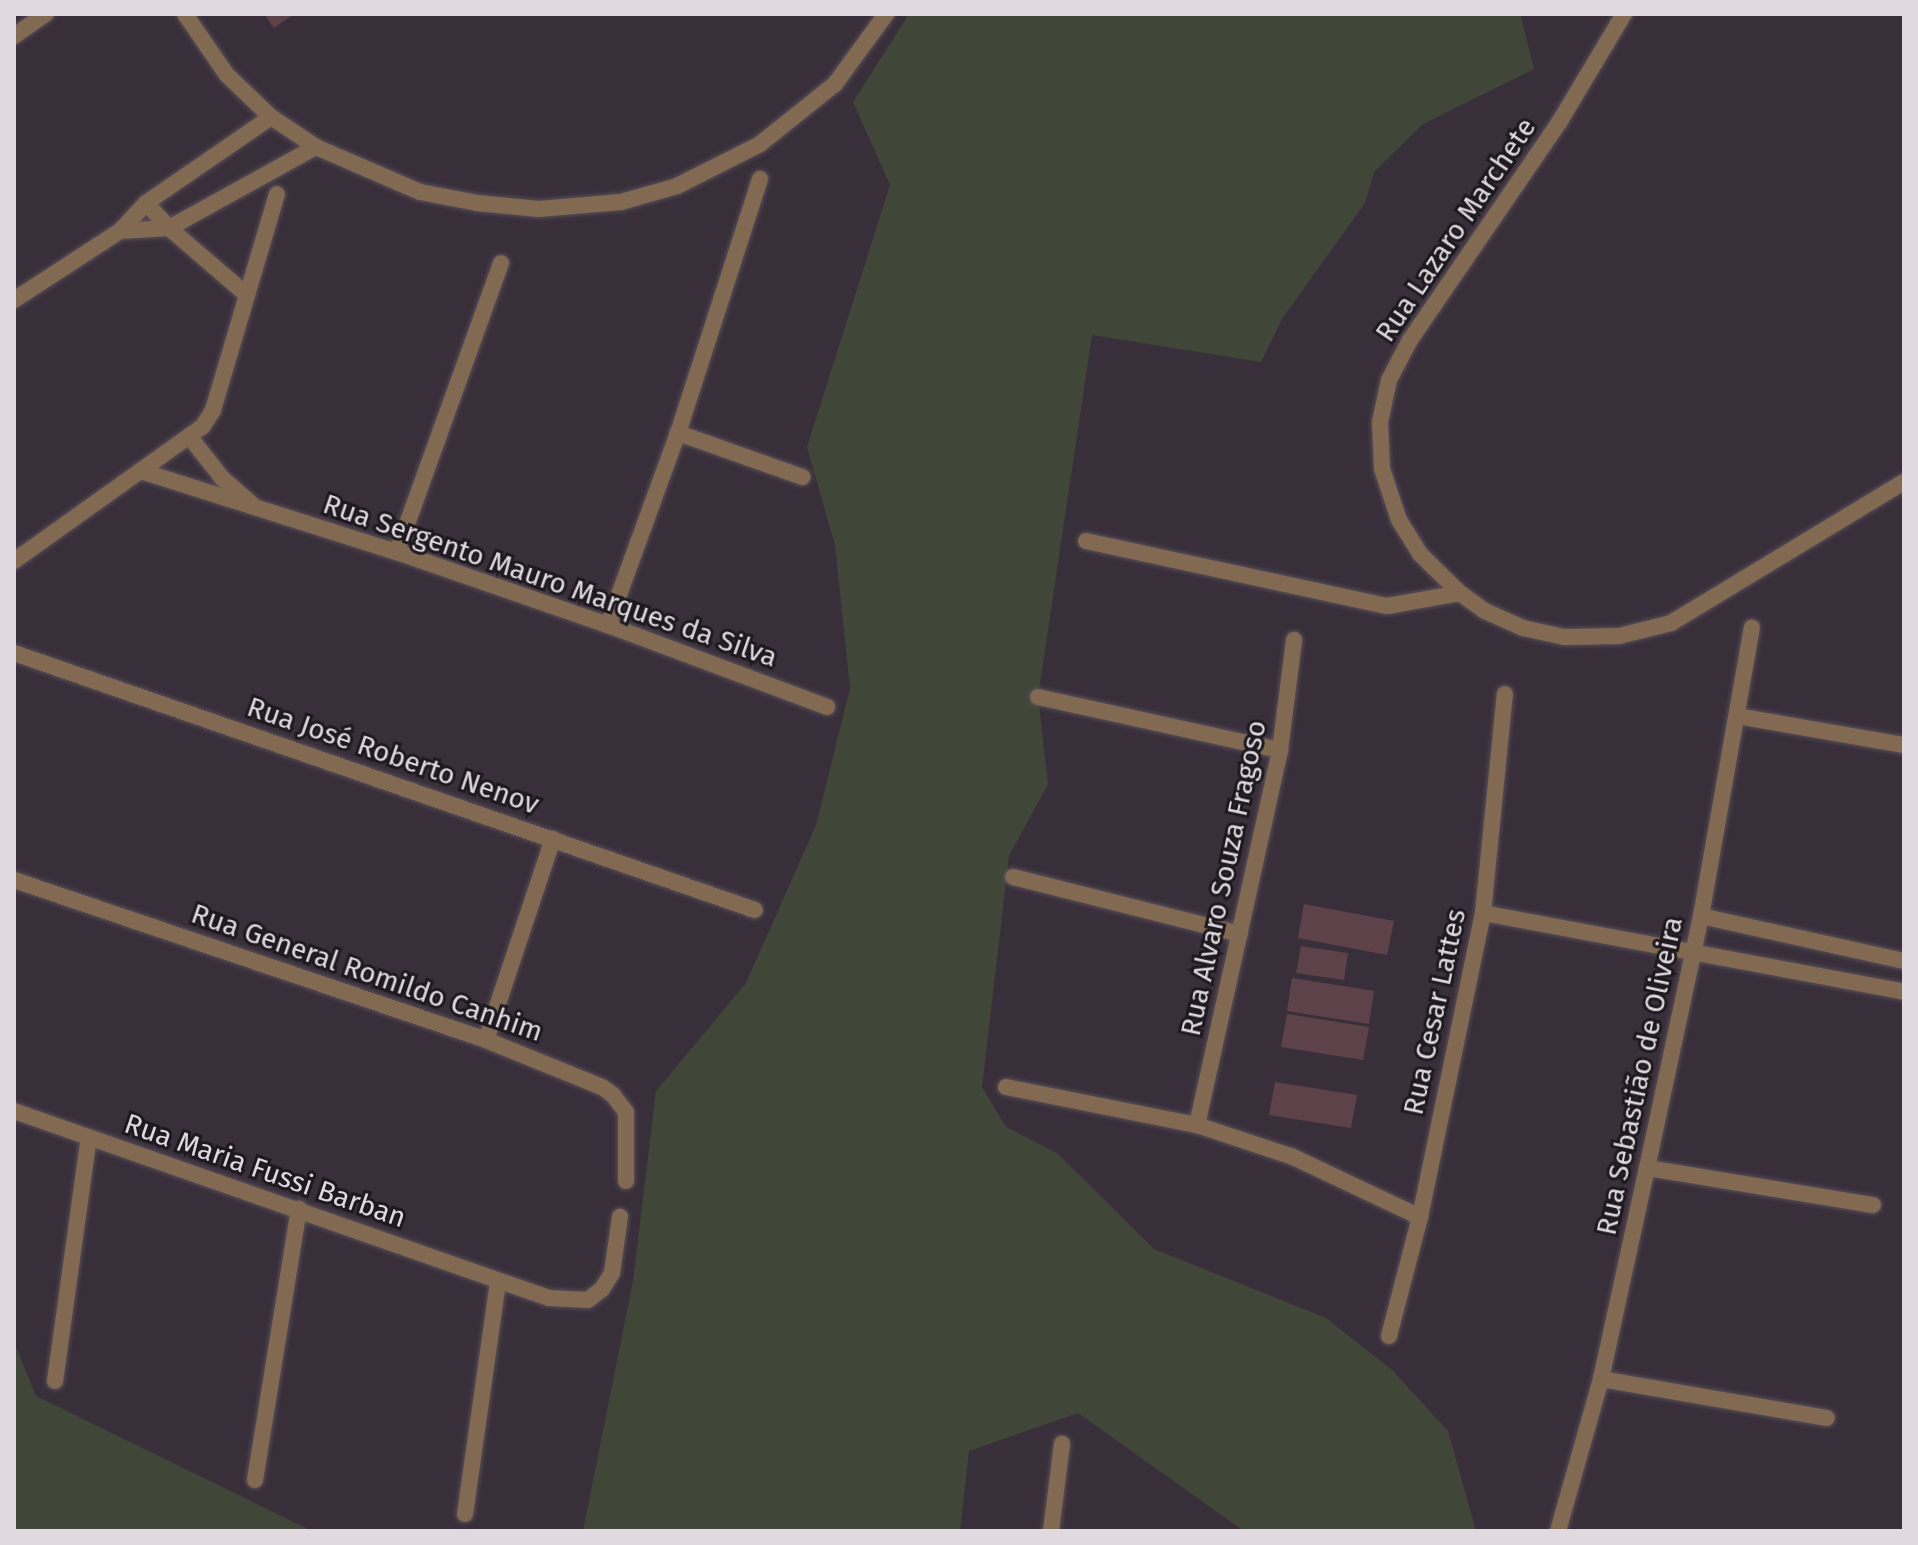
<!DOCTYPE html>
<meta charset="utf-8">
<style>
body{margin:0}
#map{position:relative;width:1918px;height:1545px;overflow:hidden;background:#392f3a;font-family:"Fira Sans",sans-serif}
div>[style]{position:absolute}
.green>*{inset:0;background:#404739}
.building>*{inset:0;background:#5e424a}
.roads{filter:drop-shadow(0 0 2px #574e58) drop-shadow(0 0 2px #574e58)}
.minor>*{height:16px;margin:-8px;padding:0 8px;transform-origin:8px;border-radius:8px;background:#816952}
span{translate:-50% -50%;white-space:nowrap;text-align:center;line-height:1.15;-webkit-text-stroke:6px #1d191e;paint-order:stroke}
.street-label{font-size:28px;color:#e0d9e0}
.frame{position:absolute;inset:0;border:16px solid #e0d9e0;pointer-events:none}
</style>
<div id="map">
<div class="green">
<i style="clip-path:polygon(909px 14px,1520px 14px,1534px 69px,1423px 124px,1374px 172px,1365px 203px,1282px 319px,1261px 362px,1092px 335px,1038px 697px,1048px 784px,1009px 856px,982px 1087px,1006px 1127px,1057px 1153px,1154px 1249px,1326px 1318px,1392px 1370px,1448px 1431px,1476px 1531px,1244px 1531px,1078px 1413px,969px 1451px,960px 1531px,583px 1531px,633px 1281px,656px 1091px,746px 983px,816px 825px,850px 688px,835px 545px,807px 447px,890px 185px,853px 102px)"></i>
<i style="clip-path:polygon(14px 1342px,36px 1396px,312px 1531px,14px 1531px)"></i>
</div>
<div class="building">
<i style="clip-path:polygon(264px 14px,294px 14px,274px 28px)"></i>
<i style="clip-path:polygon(1304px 904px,1394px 921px,1387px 955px,1298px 938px)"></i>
<i style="clip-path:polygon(1301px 946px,1348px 953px,1344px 980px,1296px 973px)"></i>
<i style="clip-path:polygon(1292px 978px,1374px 991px,1369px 1024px,1287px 1011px)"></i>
<i style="clip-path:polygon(1287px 1014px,1369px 1027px,1363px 1060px,1281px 1047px)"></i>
<i style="clip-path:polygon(1275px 1082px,1357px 1095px,1351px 1128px,1269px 1115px)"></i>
</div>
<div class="roads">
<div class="minor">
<i style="left:185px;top:14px;width:74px;rotate:55.5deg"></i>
<i style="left:227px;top:75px;width:61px;rotate:43.7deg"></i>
<i style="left:271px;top:117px;width:54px;rotate:33.7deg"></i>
<i style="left:316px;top:147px;width:113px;rotate:23.4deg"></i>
<i style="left:420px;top:192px;width:58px;rotate:10.9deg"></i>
<i style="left:477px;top:203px;width:62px;rotate:5.5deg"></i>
<i style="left:539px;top:209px;width:82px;rotate:-4.9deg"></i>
<i style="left:621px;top:202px;width:58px;rotate:-15.9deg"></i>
<i style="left:677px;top:186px;width:93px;rotate:-26.8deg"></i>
<i style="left:760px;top:144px;width:96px;rotate:-38.7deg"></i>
<i style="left:835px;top:84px;width:87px;rotate:-53.9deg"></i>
<i style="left:1624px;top:14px;width:125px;rotate:120.9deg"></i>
<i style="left:1560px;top:121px;width:265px;rotate:124.4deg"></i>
<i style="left:1410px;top:340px;width:45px;rotate:117.7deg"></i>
<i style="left:1389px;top:380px;width:43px;rotate:102.1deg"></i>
<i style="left:1380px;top:422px;width:47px;rotate:87.6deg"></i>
<i style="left:1382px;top:469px;width:54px;rotate:71.6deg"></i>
<i style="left:1399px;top:520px;width:40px;rotate:58deg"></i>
<i style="left:1420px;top:554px;width:56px;rotate:44.3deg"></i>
<i style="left:1460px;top:593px;width:31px;rotate:36deg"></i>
<i style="left:1485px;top:611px;width:42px;rotate:24.1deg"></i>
<i style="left:1523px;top:628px;width:42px;rotate:12.4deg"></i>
<i style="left:1564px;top:637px;width:55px;rotate:-1deg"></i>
<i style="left:1619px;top:636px;width:54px;rotate:-14deg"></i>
<i style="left:1671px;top:623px;width:272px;rotate:-31.2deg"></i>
<i style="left:14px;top:36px;width:39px;rotate:-35deg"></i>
<i style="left:146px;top:203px;width:34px;rotate:47deg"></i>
<i style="left:169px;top:228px;width:103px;rotate:40.7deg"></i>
<i style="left:120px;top:231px;width:49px;rotate:-3.5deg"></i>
<i style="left:169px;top:228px;width:168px;rotate:-28.9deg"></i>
<i style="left:14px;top:300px;width:126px;rotate:-33.1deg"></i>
<i style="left:120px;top:231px;width:38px;rotate:-47deg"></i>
<i style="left:146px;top:203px;width:152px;rotate:-34.5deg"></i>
<i style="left:678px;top:433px;width:132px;rotate:19.5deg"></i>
<i style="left:189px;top:436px;width:53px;rotate:51.8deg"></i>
<i style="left:222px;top:478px;width:41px;rotate:41.1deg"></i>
<i style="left:141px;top:471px;width:269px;rotate:17.6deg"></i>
<i style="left:397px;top:552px;width:223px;rotate:19.1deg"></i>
<i style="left:608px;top:625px;width:234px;rotate:20.5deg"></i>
<i style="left:1086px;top:541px;width:308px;rotate:12.2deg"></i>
<i style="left:1387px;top:606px;width:74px;rotate:-10.1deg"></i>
<i style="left:397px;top:552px;width:307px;rotate:-70.2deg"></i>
<i style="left:14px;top:561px;width:232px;rotate:-35.5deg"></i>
<i style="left:203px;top:426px;width:19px;rotate:-58deg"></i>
<i style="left:213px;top:410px;width:225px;rotate:-73.5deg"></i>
<i style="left:608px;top:625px;width:204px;rotate:-70deg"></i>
<i style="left:678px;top:433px;width:267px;rotate:-72.1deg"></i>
<i style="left:14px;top:653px;width:784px;rotate:19.13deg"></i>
<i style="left:1038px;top:697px;width:248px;rotate:12.4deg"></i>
<i style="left:1737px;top:716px;width:169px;rotate:9.9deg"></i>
<i style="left:1013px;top:877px;width:234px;rotate:14.1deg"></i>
<i style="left:14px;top:880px;width:498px;rotate:18.7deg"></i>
<i style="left:486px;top:1040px;width:125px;rotate:22.1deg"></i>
<i style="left:602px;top:1087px;width:14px;rotate:36deg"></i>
<i style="left:613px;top:1095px;width:21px;rotate:53deg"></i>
<i style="left:626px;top:1112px;width:69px;rotate:90deg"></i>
<i style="left:1483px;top:913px;width:428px;rotate:10.6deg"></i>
<i style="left:1701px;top:916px;width:208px;rotate:12.5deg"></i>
<i style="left:486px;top:1040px;width:212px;rotate:-71.6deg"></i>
<i style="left:1006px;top:1087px;width:195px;rotate:11.3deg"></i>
<i style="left:1197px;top:1125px;width:101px;rotate:18.4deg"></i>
<i style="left:1293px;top:1157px;width:140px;rotate:25.3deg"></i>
<i style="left:14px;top:1111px;width:567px;rotate:19.27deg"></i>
<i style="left:549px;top:1298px;width:39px;rotate:3deg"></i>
<i style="left:588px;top:1300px;width:18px;rotate:-38deg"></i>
<i style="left:602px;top:1289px;width:19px;rotate:-58deg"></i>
<i style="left:612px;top:1273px;width:57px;rotate:-81.9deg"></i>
<i style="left:1197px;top:1125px;width:384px;rotate:-77.5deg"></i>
<i style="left:1280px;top:750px;width:111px;rotate:-82.7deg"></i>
<i style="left:1647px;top:1168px;width:229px;rotate:9.3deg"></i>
<i style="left:1389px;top:1336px;width:123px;rotate:-75.4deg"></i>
<i style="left:1420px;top:1217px;width:310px;rotate:-78.3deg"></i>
<i style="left:1483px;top:913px;width:220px;rotate:-84.3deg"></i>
<i style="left:1601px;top:1379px;width:229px;rotate:9.8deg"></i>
<i style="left:55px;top:1381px;width:246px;rotate:-82.1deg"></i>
<i style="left:255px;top:1480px;width:275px;rotate:-80.8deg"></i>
<i style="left:465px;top:1514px;width:234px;rotate:-81.9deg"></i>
<i style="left:1051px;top:1531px;width:88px;rotate:-82.8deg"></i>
<i style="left:1558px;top:1531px;width:158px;rotate:-74.2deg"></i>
<i style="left:1601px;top:1379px;width:216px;rotate:-77.7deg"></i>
<i style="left:1647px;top:1168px;width:258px;rotate:-77.9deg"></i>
<i style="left:1701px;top:916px;width:293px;rotate:-80deg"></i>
</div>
</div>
<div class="street-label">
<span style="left:1456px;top:230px;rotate:-56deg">Rua Lazaro Marchete</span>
<span style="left:550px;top:581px;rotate:19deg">Rua Sergento Mauro Marques da Silva</span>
<span style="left:393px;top:756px;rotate:19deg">Rua José Roberto Nenov</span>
<span style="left:1224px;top:878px;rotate:-78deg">Rua Alvaro Souza Fragoso</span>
<span style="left:367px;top:973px;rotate:19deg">Rua General Romildo Canhim</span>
<span style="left:1435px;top:1012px;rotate:-78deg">Rua Cesar Lattes</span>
<span style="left:1640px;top:1076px;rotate:-78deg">Rua Sebastião de Oliveira</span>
<span style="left:265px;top:1171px;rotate:19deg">Rua Maria Fussi Barban</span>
</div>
<div class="frame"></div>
</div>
